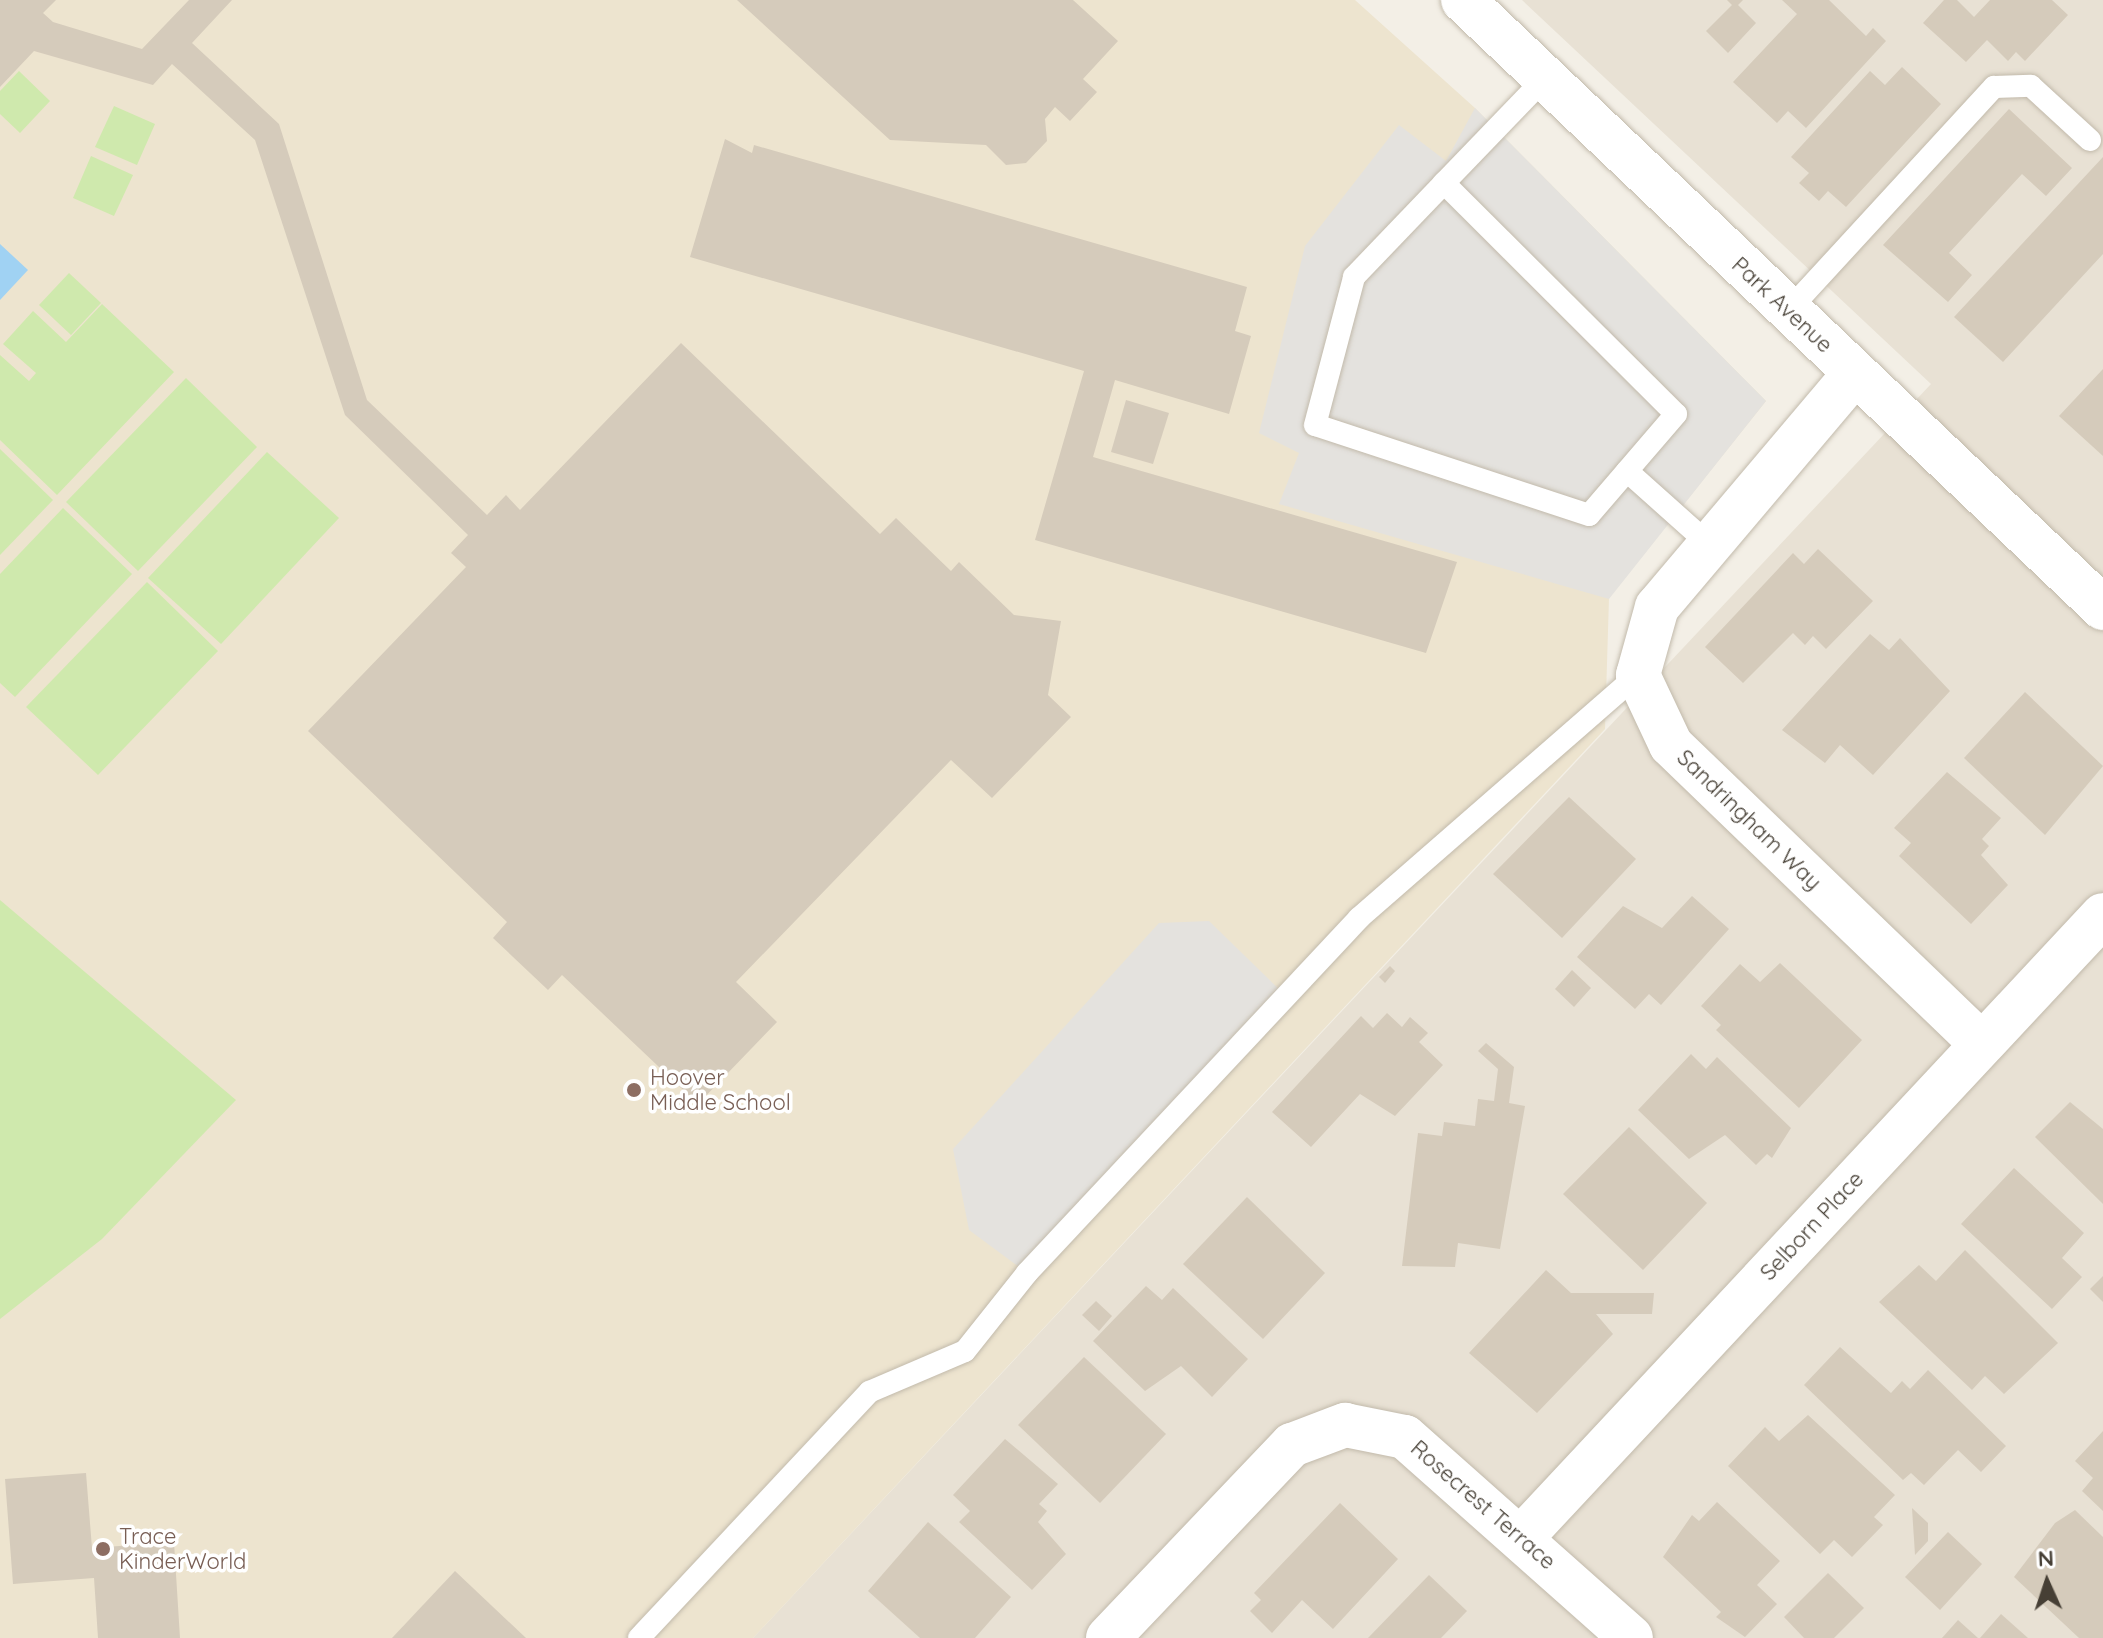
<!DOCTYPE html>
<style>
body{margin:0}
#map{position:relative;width:2103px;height:1638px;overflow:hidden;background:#f3efe6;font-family:Quicksand,sans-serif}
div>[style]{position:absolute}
.residential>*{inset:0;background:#e8e1d4}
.education>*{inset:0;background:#ede4cf}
.green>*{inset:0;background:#cfe9ad}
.parking>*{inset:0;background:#e4e2de}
.water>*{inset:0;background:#a0d2f3}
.building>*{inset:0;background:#d5cbbb}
.roads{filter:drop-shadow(0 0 2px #c2baab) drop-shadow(0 0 2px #c2baab)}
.service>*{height:22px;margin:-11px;padding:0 11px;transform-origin:11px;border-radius:11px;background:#fff}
.minor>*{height:44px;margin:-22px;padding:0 22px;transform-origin:22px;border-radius:22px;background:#fff}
.tertiary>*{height:44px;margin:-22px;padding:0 22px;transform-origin:22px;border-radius:22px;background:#fff}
.dots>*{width:22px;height:22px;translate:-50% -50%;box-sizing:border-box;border:4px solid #fff;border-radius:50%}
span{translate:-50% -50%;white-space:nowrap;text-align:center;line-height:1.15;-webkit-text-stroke:7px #fff;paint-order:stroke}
.street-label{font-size:22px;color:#463f35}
.education-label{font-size:22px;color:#785e54}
.left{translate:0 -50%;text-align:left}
.north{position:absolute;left:2007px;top:1542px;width:80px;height:80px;-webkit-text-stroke:6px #fff;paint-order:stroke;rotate:357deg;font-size:22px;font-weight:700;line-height:32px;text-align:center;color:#463f35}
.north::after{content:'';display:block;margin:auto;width:28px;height:36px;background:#463f35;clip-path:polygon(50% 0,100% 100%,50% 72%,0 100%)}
</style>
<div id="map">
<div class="residential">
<i style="clip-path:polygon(1522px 0,2103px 0,2103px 1638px,753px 1638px,1931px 384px)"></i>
</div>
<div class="education">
<i style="clip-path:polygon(0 0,1355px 0,1475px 108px,1766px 401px,1609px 598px,1605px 729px,753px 1638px,0 1638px)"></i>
</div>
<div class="green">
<i style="clip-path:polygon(19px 71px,50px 101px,20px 133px,0 114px,0 91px)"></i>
<i style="clip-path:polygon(114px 106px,155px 124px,137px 165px,95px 147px)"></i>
<i style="clip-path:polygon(91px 156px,133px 175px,114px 216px,73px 198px)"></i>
<i style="clip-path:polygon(69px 273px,101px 303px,71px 335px,39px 305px)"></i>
<i style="clip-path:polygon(102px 304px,174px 372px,57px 495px,0 440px,0 355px,29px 381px,36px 373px,3px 344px,33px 311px,66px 342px)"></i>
<i style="clip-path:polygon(186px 378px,257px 447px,138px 571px,66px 502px)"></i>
<i style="clip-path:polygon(0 449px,53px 500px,0 555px)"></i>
<i style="clip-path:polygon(267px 452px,339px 518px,221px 644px,148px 578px)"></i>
<i style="clip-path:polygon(63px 508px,132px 574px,15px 697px,0 683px,0 574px)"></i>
<i style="clip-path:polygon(147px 582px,218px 651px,98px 775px,26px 707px)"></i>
<i style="clip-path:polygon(0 900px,236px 1100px,102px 1239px,0 1319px)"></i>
</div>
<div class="parking">
<i style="clip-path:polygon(1475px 108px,1766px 401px,1609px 599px,1279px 504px,1299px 453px,1259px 433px,1305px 246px,1399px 125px,1446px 161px)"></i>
<i style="clip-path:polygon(1209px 921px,1286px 996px,1027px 1273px,969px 1230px,953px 1149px,1159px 923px)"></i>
</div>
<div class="water">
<i style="clip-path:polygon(0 244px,28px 270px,0 300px)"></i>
</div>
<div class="building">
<i style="clip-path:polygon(0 0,56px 0,43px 13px,53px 22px,142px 49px,189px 0,232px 0,192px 43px,279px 124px,367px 400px,487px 515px,506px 495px,520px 510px,681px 343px,880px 534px,896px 518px,951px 571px,959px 562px,1014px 615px,1061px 621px,1048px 695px,1071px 717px,992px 798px,951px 760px,736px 982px,777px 1022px,698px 1104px,562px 975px,548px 990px,493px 938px,507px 922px,308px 731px,466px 567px,451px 553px,468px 535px,345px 415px,255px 140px,172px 64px,153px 85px,34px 51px,0 87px)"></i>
<i style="clip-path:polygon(737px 0,1073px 0,1118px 41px,1083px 79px,1097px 92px,1070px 121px,1055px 107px,1045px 119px,1047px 141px,1026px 163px,1006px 165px,986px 145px,890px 140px)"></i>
<i style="clip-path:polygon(1727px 0,1743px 0,1738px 5px,1756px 23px,1728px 53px,1706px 31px,1732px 5px)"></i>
<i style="clip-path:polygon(1782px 0,1829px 0,1866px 36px,1873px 28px,1886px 41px,1806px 128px,1788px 111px,1777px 123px,1733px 82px,1797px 14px)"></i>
<i style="clip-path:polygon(1944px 0,1957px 0,1974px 17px,1990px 0,2052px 0,2068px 15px,2025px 61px,2016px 52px,2008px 61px,1987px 40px,1966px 62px,1923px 23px)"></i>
<i style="clip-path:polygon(1902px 67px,1941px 104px,1846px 207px,1828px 191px,1819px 201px,1799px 183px,1809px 173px,1791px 157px,1870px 71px,1885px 85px)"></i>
<i style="clip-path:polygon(2009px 109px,2072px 168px,2046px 196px,2022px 174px,1949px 253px,1972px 275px,1948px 302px,1883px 245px)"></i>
<i style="clip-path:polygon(725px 139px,752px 153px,754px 145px,1247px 287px,1235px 331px,1251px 336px,1229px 414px,1115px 380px,1093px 457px,1457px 562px,1426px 653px,1035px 540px,1084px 371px,690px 257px)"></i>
<i style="clip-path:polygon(2103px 157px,2103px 254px,2003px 362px,1954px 317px)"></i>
<i style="clip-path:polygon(2103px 369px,2103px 456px,2059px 416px)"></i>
<i style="clip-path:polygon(1126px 400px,1169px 413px,1153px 464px,1111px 452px)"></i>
<i style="clip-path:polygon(1818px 549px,1873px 601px,1826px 649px,1813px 636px,1805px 645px,1793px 633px,1743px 683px,1705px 647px,1793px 553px,1804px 564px)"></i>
<i style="clip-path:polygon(1870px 634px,1889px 650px,1900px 638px,1950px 691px,1873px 775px,1840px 745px,1825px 763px,1782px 730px)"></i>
<i style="clip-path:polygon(2025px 692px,2103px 766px,2045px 835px,1964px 758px)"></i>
<i style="clip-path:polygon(1947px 772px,2001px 818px,1982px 839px,1989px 846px,1981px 855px,2008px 885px,1971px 924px,1899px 856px,1911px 843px,1894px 828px)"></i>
<i style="clip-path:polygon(1569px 797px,1636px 859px,1562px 938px,1493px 874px)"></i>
<i style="clip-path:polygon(1692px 896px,1729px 929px,1661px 1005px,1649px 994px,1635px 1009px,1577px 957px,1623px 906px,1662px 928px)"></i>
<i style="clip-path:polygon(1780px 963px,1862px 1040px,1799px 1108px,1716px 1030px,1721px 1025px,1701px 1006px,1740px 964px,1760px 982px)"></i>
<i style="clip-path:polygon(1390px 966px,1395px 971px,1385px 983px,1379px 977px)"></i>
<i style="clip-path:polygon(1572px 970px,1591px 988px,1574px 1007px,1555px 989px)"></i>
<i style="clip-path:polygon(1387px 1013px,1402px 1027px,1410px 1017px,1428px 1033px,1419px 1042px,1443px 1065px,1395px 1116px,1360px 1094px,1311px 1147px,1272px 1112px,1361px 1016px,1373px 1028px)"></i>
<i style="clip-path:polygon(1486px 1043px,1514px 1067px,1509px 1103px,1525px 1106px,1500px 1249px,1458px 1243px,1455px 1267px,1402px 1266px,1418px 1133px,1442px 1136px,1444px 1122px,1475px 1126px,1478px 1099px,1494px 1101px,1498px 1069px,1478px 1051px)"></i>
<i style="clip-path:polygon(1691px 1054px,1706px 1069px,1717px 1057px,1791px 1128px,1772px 1158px,1767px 1154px,1756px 1165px,1725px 1135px,1689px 1159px,1638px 1110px)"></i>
<i style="clip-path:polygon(2070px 1102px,2103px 1129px,2103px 1204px,2035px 1137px)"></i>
<i style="clip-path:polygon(1629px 1127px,1707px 1203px,1643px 1270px,1563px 1194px)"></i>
<i style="clip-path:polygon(2014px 1168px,2084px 1233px,2062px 1258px,2082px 1277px,2052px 1309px,1961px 1224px)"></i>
<i style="clip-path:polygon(1247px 1197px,1325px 1273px,1263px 1339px,1183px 1264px)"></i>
<i style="clip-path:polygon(1965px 1250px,2058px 1343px,2004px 1394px,1985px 1376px,1972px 1390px,1879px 1302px,1919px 1265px,1936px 1281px)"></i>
<i style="clip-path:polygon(1546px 1270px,1571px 1293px,1654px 1293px,1652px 1314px,1596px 1314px,1613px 1334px,1537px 1413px,1469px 1353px)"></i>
<i style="clip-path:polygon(2103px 1276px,2103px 1302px,2090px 1289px)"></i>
<i style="clip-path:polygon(1146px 1286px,1162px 1300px,1173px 1288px,1248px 1359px,1212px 1397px,1181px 1366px,1145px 1391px,1093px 1341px)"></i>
<i style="clip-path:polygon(1096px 1301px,1112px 1316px,1099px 1331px,1082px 1315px)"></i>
<i style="clip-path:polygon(1840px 1347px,1891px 1393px,1902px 1381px,1910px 1389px,1928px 1370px,2006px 1446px,1981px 1472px,1958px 1450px,1924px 1485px,1911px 1473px,1903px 1480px,1804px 1385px)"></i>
<i style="clip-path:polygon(1084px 1357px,1166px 1434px,1100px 1503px,1018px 1425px)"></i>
<i style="clip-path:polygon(1808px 1415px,1895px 1495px,1874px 1517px,1883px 1525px,1852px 1557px,1834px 1540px,1820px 1554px,1728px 1466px,1765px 1427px,1779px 1441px)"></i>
<i style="clip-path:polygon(2103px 1431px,2103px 1511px,2082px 1491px,2093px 1478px,2075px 1461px)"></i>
<i style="clip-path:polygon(1005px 1439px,1058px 1484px,1039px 1504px,1047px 1511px,1038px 1522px,1066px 1554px,1032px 1590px,959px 1522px,970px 1511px,953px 1495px)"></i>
<i style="clip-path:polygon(86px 1473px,92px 1548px,174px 1542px,180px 1638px,98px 1638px,94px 1578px,13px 1584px,5px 1479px)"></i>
<i style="clip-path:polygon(1717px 1502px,1780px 1561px,1757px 1585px,1777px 1604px,1745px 1637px,1716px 1617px,1721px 1612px,1663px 1557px,1692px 1515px,1699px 1521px)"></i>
<i style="clip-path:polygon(1340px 1503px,1398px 1559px,1333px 1629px,1302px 1600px,1272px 1633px,1250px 1611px,1261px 1600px,1254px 1593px)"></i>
<i style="clip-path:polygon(1912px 1508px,1928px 1523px,1928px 1541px,1915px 1555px)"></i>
<i style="clip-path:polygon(2075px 1510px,2103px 1537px,2103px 1638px,2079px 1638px,2014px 1577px,2055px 1523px)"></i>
<i style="clip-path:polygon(928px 1522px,1011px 1597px,975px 1638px,920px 1638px,868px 1591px)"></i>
<i style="clip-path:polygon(1948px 1532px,1982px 1564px,1940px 1610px,1905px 1577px)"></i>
<i style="clip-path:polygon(455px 1571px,526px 1638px,392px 1638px)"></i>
<i style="clip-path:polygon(1828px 1573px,1864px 1608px,1834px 1638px,1804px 1638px,1784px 1617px)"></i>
<i style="clip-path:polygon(1429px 1575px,1467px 1611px,1441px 1638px,1368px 1638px)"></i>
<i style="clip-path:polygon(2001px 1614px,2028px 1638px,1980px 1638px)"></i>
<i style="clip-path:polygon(1958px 1620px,1978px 1638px,1942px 1638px)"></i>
</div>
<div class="roads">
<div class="service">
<i style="left:1444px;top:183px;width:327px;rotate:44.9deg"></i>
<i style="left:1676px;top:414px;width:133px;rotate:130.7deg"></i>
<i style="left:1589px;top:515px;width:288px;rotate:-161.8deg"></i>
<i style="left:1315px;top:425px;width:153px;rotate:-75.2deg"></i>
<i style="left:1354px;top:277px;width:130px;rotate:-46.2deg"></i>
<i style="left:1444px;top:183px;width:144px;rotate:-46.1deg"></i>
<i style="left:1787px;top:312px;width:306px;rotate:-47.4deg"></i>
<i style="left:1994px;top:87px;width:37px;rotate:-2deg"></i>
<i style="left:2031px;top:86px;width:80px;rotate:42.5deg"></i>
<i style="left:1627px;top:471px;width:113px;rotate:41.8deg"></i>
<i style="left:639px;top:1638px;width:337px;rotate:-46.9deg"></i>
<i style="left:869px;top:1392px;width:104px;rotate:-23.1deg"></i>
<i style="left:965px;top:1351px;width:100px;rotate:-51.5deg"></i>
<i style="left:1027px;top:1273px;width:486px;rotate:-46.9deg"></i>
<i style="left:1359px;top:918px;width:370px;rotate:-41.1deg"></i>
</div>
<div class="minor">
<i style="left:1855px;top:373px;width:307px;rotate:130.2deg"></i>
<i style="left:1657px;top:607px;width:71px;rotate:105.6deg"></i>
<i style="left:1638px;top:675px;width:77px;rotate:64.8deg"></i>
<i style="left:1671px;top:745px;width:431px;rotate:43.9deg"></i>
<i style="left:1522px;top:1537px;width:851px;rotate:-46.95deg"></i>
<i style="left:1108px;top:1638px;width:267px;rotate:-46.4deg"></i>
<i style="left:1292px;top:1445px;width:57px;rotate:-20.7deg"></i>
<i style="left:1345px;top:1425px;width:61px;rotate:11.3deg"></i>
<i style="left:1405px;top:1437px;width:302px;rotate:41.6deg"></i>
</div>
<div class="tertiary">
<i style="left:1463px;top:0;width:883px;rotate:43.53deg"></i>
</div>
</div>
<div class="dots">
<i style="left:634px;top:1090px;background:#8d6e63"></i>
<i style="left:103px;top:1549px;background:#8d6e63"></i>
</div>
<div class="street-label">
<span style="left:1782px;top:305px;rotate:43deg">Park Avenue</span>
<span style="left:1749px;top:820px;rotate:44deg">Sandringham Way</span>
<span style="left:1812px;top:1226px;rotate:-47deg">Selborn Place</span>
<span style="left:1483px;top:1505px;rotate:41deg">Rosecrest Terrace</span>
</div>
<div class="education-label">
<span class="left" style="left:650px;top:1090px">Hoover<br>Middle School</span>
<span class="left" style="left:119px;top:1549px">Trace<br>KinderWorld</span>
</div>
<div class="north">N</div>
</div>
